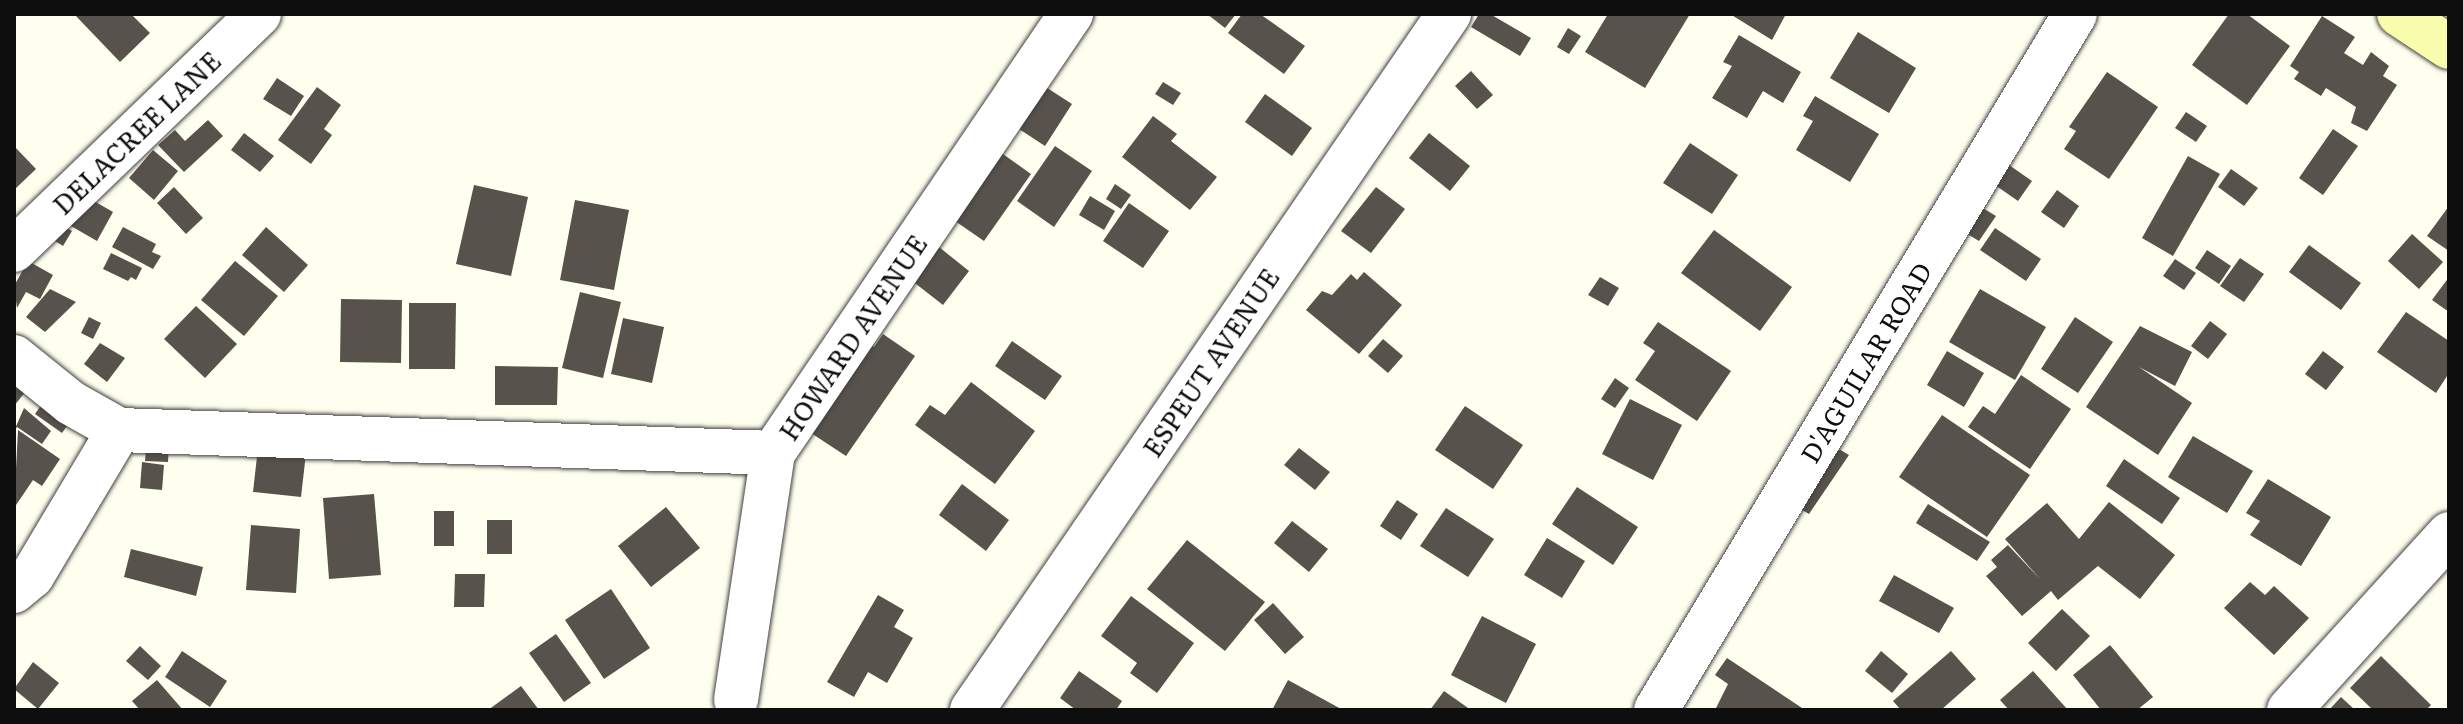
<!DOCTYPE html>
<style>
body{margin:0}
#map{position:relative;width:2463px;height:724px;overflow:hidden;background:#fffff0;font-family:Literata,serif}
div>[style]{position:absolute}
.building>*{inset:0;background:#57524b}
.roads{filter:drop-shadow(0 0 2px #414141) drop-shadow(0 0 2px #414141)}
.street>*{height:44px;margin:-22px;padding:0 22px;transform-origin:22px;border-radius:22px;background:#fff}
.secondary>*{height:44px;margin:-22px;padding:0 22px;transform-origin:22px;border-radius:22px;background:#f7fdac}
span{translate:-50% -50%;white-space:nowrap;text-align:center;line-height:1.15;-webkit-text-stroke:8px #fff;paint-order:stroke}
.street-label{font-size:26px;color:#0e0e0e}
.frame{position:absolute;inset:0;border:16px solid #0e0e0e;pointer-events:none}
</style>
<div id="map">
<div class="building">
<i style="clip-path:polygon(74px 14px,131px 14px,150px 33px,120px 62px)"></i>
<i style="clip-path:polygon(1207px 14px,1236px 14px,1225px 28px)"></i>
<i style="clip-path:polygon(1242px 14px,1260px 14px,1305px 46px,1284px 74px,1228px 33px)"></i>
<i style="clip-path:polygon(1479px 14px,1490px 14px,1531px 38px,1520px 56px,1471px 27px)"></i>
<i style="clip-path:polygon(1608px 14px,1690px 14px,1645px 88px,1585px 52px)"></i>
<i style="clip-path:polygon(1730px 14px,1786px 14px,1772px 40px)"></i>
<i style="clip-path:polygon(2229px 14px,2247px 14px,2290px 46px,2247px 105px,2192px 65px)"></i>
<i style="clip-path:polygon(2322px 16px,2355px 37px,2344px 53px,2363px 65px,2371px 52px,2389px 66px,2383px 76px,2397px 85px,2367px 131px,2351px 123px,2356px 107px,2326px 88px,2321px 96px,2294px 79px,2299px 72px,2290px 66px)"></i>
<i style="clip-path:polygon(1568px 28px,1581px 36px,1569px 54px,1557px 47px)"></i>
<i style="clip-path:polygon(1858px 32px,1916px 68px,1889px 113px,1830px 78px)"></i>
<i style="clip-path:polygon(1739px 35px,1801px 72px,1783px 103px,1763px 91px,1747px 118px,1712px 98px,1732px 66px,1723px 62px)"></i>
<i style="clip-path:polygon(1471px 71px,1493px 95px,1477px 109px,1455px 86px)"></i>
<i style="clip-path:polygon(2107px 72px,2158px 107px,2109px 179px,2064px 149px,2076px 131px,2069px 127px)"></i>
<i style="clip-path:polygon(277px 78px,304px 96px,291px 116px,263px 99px)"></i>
<i style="clip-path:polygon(1163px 82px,1181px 93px,1173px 105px,1155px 94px)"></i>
<i style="clip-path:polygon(1041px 84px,1072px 104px,1045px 146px,1013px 125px)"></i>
<i style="clip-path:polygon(317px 87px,341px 105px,324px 129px,332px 135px,311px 164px,278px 140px)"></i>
<i style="clip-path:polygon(1265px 94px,1312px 128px,1292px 156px,1245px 122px)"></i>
<i style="clip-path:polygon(1815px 96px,1879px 134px,1850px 182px,1796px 150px,1813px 121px,1803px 116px)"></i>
<i style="clip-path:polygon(2186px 112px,2207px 126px,2196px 142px,2175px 128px)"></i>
<i style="clip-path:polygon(1153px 116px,1177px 134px,1171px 141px,1217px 177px,1190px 210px,1122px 157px)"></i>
<i style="clip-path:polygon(208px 120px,223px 136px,184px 172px,158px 145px,175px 130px,185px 141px)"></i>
<i style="clip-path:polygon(2333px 129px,2358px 146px,2323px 195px,2299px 178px)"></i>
<i style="clip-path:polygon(244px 133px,274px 156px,260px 172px,231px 150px)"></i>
<i style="clip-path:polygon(1429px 133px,1470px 166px,1450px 191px,1409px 158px)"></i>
<i style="clip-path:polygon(1690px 143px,1738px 175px,1712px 214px,1663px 183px)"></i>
<i style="clip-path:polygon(989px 144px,1031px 174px,984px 241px,942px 212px)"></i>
<i style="clip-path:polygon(14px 146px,36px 169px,14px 190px)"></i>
<i style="clip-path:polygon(1055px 146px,1092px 171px,1054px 227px,1017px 201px)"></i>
<i style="clip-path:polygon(153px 150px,178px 171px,154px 200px,129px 178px)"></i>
<i style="clip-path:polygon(2188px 156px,2220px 174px,2173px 256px,2142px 238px)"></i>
<i style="clip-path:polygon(2009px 165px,2032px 181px,2018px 201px,1995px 185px)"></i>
<i style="clip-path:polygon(2231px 169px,2258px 188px,2244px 206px,2218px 187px)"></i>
<i style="clip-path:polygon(1115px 184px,1131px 195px,1121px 209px,1106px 199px)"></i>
<i style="clip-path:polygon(474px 185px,528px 197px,511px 276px,456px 264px)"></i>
<i style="clip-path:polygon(174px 187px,203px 218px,186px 234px,157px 203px)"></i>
<i style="clip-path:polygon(1376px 187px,1405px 209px,1371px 253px,1341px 231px)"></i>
<i style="clip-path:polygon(2057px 190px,2079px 206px,2064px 228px,2041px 212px)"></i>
<i style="clip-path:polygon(80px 193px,113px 212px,97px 241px,64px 222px)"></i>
<i style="clip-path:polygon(1090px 196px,1115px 211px,1104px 230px,1079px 215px)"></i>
<i style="clip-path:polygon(575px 200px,629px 210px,614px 290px,560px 280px)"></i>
<i style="clip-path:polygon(1129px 203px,1169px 231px,1143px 268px,1103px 241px)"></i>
<i style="clip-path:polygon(2449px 206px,2449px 251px,2427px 236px)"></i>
<i style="clip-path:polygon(1981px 207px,1996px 216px,1979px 241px,1964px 232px)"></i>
<i style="clip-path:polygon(58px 223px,72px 231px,63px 246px,44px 234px)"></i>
<i style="clip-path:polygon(123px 227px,156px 244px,152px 252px,161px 256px,153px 269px,112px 247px)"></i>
<i style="clip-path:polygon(266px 227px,308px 265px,284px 292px,242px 255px)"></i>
<i style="clip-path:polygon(1995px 228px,2041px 259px,2026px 281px,1980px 250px)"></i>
<i style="clip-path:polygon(1714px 230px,1792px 287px,1760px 331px,1681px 273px)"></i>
<i style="clip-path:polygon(2412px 234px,2443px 262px,2419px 289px,2388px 261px)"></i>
<i style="clip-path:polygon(929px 239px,969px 271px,943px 305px,902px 273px)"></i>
<i style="clip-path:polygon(2309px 245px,2361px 283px,2341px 310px,2289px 272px)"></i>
<i style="clip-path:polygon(2207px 250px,2231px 266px,2219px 284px,2195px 268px)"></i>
<i style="clip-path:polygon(111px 253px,142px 268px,136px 280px,131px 277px,128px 281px,103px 269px)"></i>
<i style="clip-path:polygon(2240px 258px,2264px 274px,2244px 302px,2220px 286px)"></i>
<i style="clip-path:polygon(2175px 259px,2196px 273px,2184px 290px,2163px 276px)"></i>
<i style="clip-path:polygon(28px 261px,53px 275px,40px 299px,26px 292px,17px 308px,14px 286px)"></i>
<i style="clip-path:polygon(235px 261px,278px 296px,244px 336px,201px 300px)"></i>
<i style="clip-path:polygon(1364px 272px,1402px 305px,1359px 354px,1306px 310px,1322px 291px,1332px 295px,1351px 274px,1357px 280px)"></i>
<i style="clip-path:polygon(1600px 277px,1619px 288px,1608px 306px,1588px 295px)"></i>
<i style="clip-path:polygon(2449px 277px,2449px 312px,2432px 300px)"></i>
<i style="clip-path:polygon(50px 289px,76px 302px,45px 332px,26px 317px)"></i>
<i style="clip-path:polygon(1980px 289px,2046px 327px,2015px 380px,1949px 342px)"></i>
<i style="clip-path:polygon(580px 292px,621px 302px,603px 378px,562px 368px)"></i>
<i style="clip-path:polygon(341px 299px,402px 300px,401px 363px,340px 362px)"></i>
<i style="clip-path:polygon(409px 303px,456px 303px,455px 369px,409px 369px)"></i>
<i style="clip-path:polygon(196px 306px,237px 344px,205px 378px,164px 339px)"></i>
<i style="clip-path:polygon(2406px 312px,2449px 341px,2449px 373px,2436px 393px,2377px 352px)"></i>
<i style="clip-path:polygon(89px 317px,101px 323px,93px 339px,81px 333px)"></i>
<i style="clip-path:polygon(2075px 317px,2113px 342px,2078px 393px,2041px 369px)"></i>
<i style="clip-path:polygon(623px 318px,664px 327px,652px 383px,611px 374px)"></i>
<i style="clip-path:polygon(2210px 321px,2227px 334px,2208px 359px,2191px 346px)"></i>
<i style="clip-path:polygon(1658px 322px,1731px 371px,1697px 421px,1635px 380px,1655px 351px,1643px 343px)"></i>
<i style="clip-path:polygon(2140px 326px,2192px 352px,2175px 386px,2139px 367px,2192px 403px,2158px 455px,2086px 407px)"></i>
<i style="clip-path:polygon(883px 334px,915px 356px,846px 456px,811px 433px,859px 336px,874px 347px)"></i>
<i style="clip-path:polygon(1383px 339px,1403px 356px,1388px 373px,1368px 356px)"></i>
<i style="clip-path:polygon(1012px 341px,1062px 376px,1045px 400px,995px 366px)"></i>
<i style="clip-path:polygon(100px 343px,125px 358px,107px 382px,84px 364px)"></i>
<i style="clip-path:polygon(1947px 351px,1984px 373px,1964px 407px,1927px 385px)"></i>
<i style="clip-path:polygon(2323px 351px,2344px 367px,2326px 390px,2305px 374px)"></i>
<i style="clip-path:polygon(495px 366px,558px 367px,557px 405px,495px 405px)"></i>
<i style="clip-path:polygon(2021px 375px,2071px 409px,2030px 469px,1968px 427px,1983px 406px,1995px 414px)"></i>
<i style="clip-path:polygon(1615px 378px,1629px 388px,1615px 408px,1601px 399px)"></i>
<i style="clip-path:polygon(14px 381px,30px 386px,14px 406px)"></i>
<i style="clip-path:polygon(971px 382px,1035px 431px,995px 484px,915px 425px,930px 405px,945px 415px)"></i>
<i style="clip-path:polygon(49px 394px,72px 419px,62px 433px,35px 414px)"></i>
<i style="clip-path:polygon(1630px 399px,1682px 425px,1653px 480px,1602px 454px)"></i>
<i style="clip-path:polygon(1465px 406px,1523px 445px,1493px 489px,1435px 450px)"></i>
<i style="clip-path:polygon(24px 408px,51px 431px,42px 444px,17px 427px,14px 431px)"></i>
<i style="clip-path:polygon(1942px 415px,2030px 475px,1987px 537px,1899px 477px)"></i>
<i style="clip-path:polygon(261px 421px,309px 427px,301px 497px,253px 492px)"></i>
<i style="clip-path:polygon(18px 430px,60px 459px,42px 486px,33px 480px,14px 508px)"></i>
<i style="clip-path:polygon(2193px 436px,2253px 471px,2227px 513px,2168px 477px)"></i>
<i style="clip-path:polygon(169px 443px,168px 462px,145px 461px,146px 449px)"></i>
<i style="clip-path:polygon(1299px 448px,1330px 472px,1315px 490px,1284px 465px)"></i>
<i style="clip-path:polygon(1837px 448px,1849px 455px,1809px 514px,1797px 507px)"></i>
<i style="clip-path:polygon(2124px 459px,2180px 498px,2162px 524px,2106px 486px)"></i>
<i style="clip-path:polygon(142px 462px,164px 465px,162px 490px,140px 488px)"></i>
<i style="clip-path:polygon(2268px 479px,2331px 517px,2301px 566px,2250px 535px,2260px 521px,2246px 513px)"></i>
<i style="clip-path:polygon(962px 484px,1009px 520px,986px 551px,939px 515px)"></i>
<i style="clip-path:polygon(1577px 487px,1638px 527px,1613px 565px,1552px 524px)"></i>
<i style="clip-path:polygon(374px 494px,381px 575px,329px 579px,323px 498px)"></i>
<i style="clip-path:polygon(1397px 500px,1418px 514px,1401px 540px,1380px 526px)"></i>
<i style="clip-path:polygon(2109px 502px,2175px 555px,2140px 599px,2098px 566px,2058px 600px,2051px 591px,2022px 616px,1986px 576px,1997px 567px,1991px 560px,2008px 545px,2040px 579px,2005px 539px,2047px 503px,2079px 539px)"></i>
<i style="clip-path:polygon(1928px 504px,1990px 542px,1977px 561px,1916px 523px)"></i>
<i style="clip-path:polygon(666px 507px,700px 548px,651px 587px,618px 546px)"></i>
<i style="clip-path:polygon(1446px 508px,1494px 539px,1468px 577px,1420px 546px)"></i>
<i style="clip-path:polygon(434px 511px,454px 511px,454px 546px,434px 546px)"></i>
<i style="clip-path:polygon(487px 520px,512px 520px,512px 554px,487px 554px)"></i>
<i style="clip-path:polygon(1292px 521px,1328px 549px,1309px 572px,1274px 543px)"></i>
<i style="clip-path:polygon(251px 525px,300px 529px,296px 593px,246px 590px)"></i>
<i style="clip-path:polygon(1547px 538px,1585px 561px,1562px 598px,1524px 575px)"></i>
<i style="clip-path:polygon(1187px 540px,1265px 602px,1225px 651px,1147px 589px)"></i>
<i style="clip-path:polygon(131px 549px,203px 567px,196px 596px,124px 577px)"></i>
<i style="clip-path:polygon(455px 574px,485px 574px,484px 607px,454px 607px)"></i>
<i style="clip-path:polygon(1894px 575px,1954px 608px,1939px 633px,1879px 601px)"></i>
<i style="clip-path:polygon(2250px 582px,2265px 595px,2274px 586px,2309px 618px,2274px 655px,2224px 608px)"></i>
<i style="clip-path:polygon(611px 589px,650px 648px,604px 679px,565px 620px)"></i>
<i style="clip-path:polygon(878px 595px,904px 610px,894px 627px,913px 638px,887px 683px,868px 672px,854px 697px,827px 682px)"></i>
<i style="clip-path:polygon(1131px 596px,1194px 643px,1157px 693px,1130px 673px,1137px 663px,1101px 636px)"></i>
<i style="clip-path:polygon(1273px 603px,1304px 637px,1285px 654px,1254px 620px)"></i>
<i style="clip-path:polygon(2062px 609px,2090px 636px,2056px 671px,2028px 643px)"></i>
<i style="clip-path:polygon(1482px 616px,1536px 644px,1506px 703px,1451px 675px)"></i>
<i style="clip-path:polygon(556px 634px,591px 683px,564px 702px,529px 653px)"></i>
<i style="clip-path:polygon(2110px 645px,2153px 697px,2137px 710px,2101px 710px,2073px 675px)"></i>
<i style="clip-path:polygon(140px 646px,161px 666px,148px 680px,126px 661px)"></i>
<i style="clip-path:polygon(182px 651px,227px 681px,210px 707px,165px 677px)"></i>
<i style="clip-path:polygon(1881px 651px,1908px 674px,1892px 693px,1865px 671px)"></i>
<i style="clip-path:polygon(1951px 651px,1976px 679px,1941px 710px,1901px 710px,1893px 701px)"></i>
<i style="clip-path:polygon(2381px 656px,2431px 705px,2426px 710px,2373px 710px,2350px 688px)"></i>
<i style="clip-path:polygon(1727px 658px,1805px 710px,1715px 710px,1728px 684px,1715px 675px)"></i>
<i style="clip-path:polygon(33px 662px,59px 683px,38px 709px,14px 689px)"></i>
<i style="clip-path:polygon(1079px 671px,1122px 701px,1116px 710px,1076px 710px,1060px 698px)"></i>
<i style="clip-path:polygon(2033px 671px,2068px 710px,2009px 710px,2000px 700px)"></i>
<i style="clip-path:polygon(157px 680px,183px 710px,140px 710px,132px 701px)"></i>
<i style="clip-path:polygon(1288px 680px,1343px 710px,1272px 710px)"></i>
<i style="clip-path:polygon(521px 686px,539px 710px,488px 710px)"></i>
<i style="clip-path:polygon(1444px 691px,1471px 710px,1430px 710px)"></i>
<i style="clip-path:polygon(2341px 697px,2355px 710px,2329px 710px)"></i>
</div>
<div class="roads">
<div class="street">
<i style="left:14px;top:250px;width:340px;rotate:-43.9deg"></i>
<i style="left:14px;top:357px;width:73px;rotate:38.9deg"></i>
<i style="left:71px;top:403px;width:55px;rotate:29.4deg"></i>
<i style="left:119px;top:430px;width:654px;rotate:2.01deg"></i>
<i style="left:14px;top:591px;width:23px;rotate:-40deg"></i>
<i style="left:32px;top:576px;width:170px;rotate:-59.2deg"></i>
<i style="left:736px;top:700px;width:250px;rotate:-81.5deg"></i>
<i style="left:773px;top:453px;width:531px;rotate:-55.83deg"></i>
<i style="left:972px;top:710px;width:844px;rotate:-55.58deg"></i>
<i style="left:1656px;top:710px;width:812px;rotate:-58.95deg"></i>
<i style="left:2289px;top:710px;width:238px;rotate:-47.7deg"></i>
</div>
<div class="secondary">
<i style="left:2399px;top:14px;width:60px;rotate:33.4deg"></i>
</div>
</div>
<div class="street-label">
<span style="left:136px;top:132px;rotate:-44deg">DELACREE LANE</span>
<span style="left:852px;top:337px;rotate:-56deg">HOWARD AVENUE</span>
<span style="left:1210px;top:362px;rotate:-56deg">ESPEUT AVENUE</span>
<span style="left:1865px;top:362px;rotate:-59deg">D'AGUILAR ROAD</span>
</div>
<div class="frame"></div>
</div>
